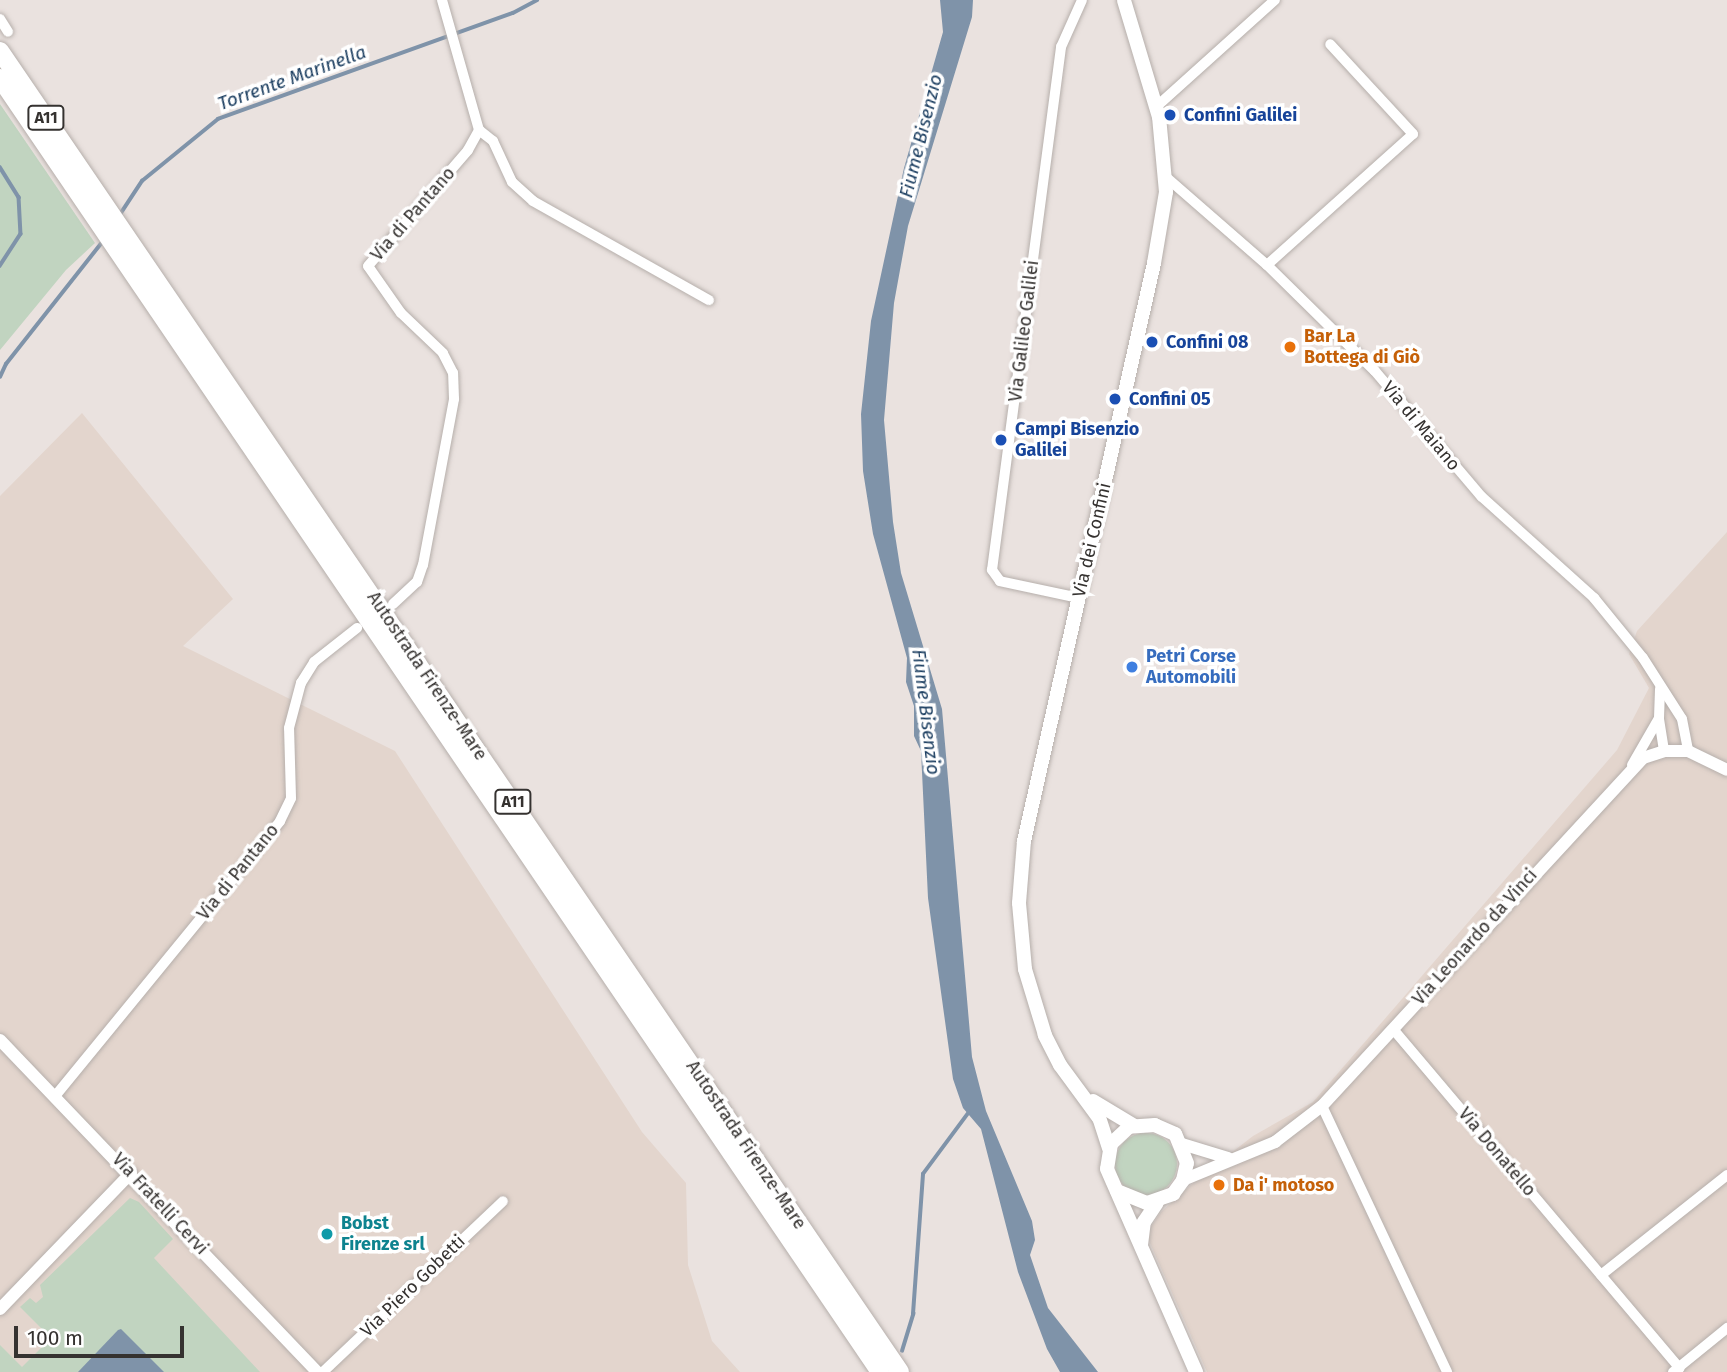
<!DOCTYPE html>
<meta charset="utf-8">
<style>
body{margin:0}
#map{position:relative;width:1727px;height:1372px;overflow:hidden;background:#eae2df;font-family:"Fira Sans",sans-serif}
div>[style]{position:absolute}
.built>*{inset:0;background:#e3d5cd}
.green>*{inset:0;background:#c1d4c0}
.round{border-radius:50%}
.water>*{inset:0;background:#7f93a9}
.stream>*{height:3.5px;margin:-1.75px;padding:0 1.75px;transform-origin:1.75px;border-radius:1.75px;background:#7f93a9}
.roads{filter:drop-shadow(0 0 2px #b6afab) drop-shadow(0 0 2px #b6afab)}
.street>*{height:10px;margin:-5px;padding:0 5px;transform-origin:5px;border-radius:5px;background:#fff}
.secondary>*{height:12px;margin:-6px;padding:0 6px;transform-origin:6px;border-radius:6px;background:#fff}
.primary>*{height:14px;margin:-7px;padding:0 7px;transform-origin:7px;border-radius:7px;background:#fff}
.highway>*{height:18px;margin:-9px;padding:0 9px;transform-origin:9px;border-radius:9px;background:#fff}
.dots>*{width:19px;height:19px;translate:-50% -50%;box-sizing:border-box;border:4px solid #fff;border-radius:50%}
span{translate:-50% -50%;white-space:nowrap;text-align:center;line-height:1.15;-webkit-text-stroke:7px #fff;paint-order:stroke}
.shield-label span{padding:2px 5px;background:#fff;border:2px solid;border-radius:5px;-webkit-text-stroke-width:0}
.shield-label{font-size:16px;color:#353230;font-weight:700}
.transit-label{font-size:18px;color:#164399;font-weight:700}
.left{translate:0 -50%;text-align:left}
.street-label{font-size:18px;color:#353230}
.food-label{font-size:18px;color:#c56008;font-weight:700}
.shop-label{font-size:18px;color:#366cbe;font-weight:700}
.culture-label{font-size:18px;color:#0d838f;font-weight:700}
.water-label{font-size:19px;color:#1e4062;font-style:italic}
.scale{position:absolute;left:14px;top:1326px;width:170px;height:32px;box-sizing:border-box;border:4px solid #353230;border-top:0;padding-left:9px;font-size:21px;line-height:24px;white-space:nowrap;color:#353230;-webkit-text-stroke:5px #fff;paint-order:stroke}
</style>
<div id="map">
<div class="built">
<i style="clip-path:polygon(82px 413px,233px 599px,183px 646px,395px 751px,642px 1132px,686px 1183px,688px 1265px,712px 1341px,740px 1372px,0 1372px,0 496px)"></i>
<i style="clip-path:polygon(1727px 532px,1727px 1372px,1207px 1372px,1146px 1234px,1161px 1212px,1200px 1177px,1253px 1136px,1313px 1102px,1617px 750px,1649px 688px,1629px 654px,1637px 631px)"></i>
</div>
<div class="green">
<i style="clip-path:polygon(0 104px,95px 243px,66px 270px,0 350px)"></i>
<i class="round" style="left:1115px;top:1133px;width:62px;height:62px"></i>
<i style="clip-path:polygon(130px 1198px,139px 1202px,173px 1239px,154px 1258px,260px 1372px,0 1372px,0 1345px,22px 1367px,51px 1338px,20px 1307px,30px 1298px,36px 1303px,43px 1297px,40px 1285px)"></i>
</div>
<div class="water">
<i style="clip-path:polygon(940px 0,973px 0,972px 17px,908px 226px,894px 303px,884px 420px,893px 522px,901px 573px,942px 709px,972px 1057px,986px 1111px,1032px 1221px,1035px 1240px,1030px 1255px,1048px 1308px,1098px 1372px,1060px 1372px,1047px 1349px,1018px 1272px,981px 1129px,963px 1108px,953px 1079px,928px 898px,921px 751px,914px 736px,914px 706px,906px 682px,907px 658px,873px 534px,863px 471px,861px 414px,871px 321px,904px 168px,943px 32px)"></i>
<i style="clip-path:polygon(121px 1329px,164px 1372px,78px 1372px,118px 1330px)"></i>
</div>
<div class="stream">
<i style="left:0;top:167px;width:36px;rotate:58deg"></i>
<i style="left:19px;top:197px;width:37px;rotate:87deg"></i>
<i style="left:21px;top:234px;width:38px;rotate:123deg"></i>
<i style="left:119px;top:216px;width:42px;rotate:-56.7deg"></i>
<i style="left:142px;top:181px;width:98px;rotate:-39.2deg"></i>
<i style="left:218px;top:119px;width:313px;rotate:-19.8deg"></i>
<i style="left:513px;top:13px;width:27px;rotate:-28deg"></i>
<i style="left:0;top:377px;width:14px;rotate:-65deg"></i>
<i style="left:6px;top:364px;width:158px;rotate:-51.7deg"></i>
<i style="left:902px;top:1351px;width:39px;rotate:-73deg"></i>
<i style="left:913px;top:1314px;width:140px;rotate:-85.9deg"></i>
<i style="left:923px;top:1174px;width:77px;rotate:-53.4deg"></i>
</div>
<div class="roads">
<div class="street">
<i style="left:0;top:19px;width:15px;rotate:58deg"></i>
<i style="left:1156px;top:107px;width:160px;rotate:-42deg"></i>
<i style="left:479px;top:130px;width:18px;rotate:38deg"></i>
<i style="left:493px;top:141px;width:45px;rotate:65.1deg"></i>
<i style="left:512px;top:182px;width:28px;rotate:42deg"></i>
<i style="left:533px;top:201px;width:202px;rotate:29.4deg"></i>
<i style="left:1166px;top:177px;width:134px;rotate:41.1deg"></i>
<i style="left:1267px;top:265px;width:151px;rotate:44.5deg"></i>
<i style="left:1375px;top:371px;width:165px;rotate:49.7deg"></i>
<i style="left:1482px;top:497px;width:151px;rotate:42deg"></i>
<i style="left:1594px;top:598px;width:77px;rotate:50.8deg"></i>
<i style="left:1643px;top:658px;width:72px;rotate:57.4deg"></i>
<i style="left:1682px;top:719px;width:33px;rotate:79deg"></i>
<i style="left:1267px;top:265px;width:196px;rotate:-41.9deg"></i>
<i style="left:1413px;top:134px;width:122px;rotate:-132.7deg"></i>
<i style="left:1079px;top:598px;width:81px;rotate:-167.9deg"></i>
<i style="left:1000px;top:581px;width:14px;rotate:-126deg"></i>
<i style="left:992px;top:570px;width:528px;rotate:-82.48deg"></i>
<i style="left:1061px;top:47px;width:51px;rotate:-65.9deg"></i>
<i style="left:393px;top:604px;width:33px;rotate:-43deg"></i>
<i style="left:417px;top:582px;width:18px;rotate:-71deg"></i>
<i style="left:423px;top:565px;width:169px;rotate:-79.4deg"></i>
<i style="left:454px;top:399px;width:26px;rotate:-92deg"></i>
<i style="left:453px;top:373px;width:22px;rotate:-117deg"></i>
<i style="left:443px;top:353px;width:58px;rotate:-136.4deg"></i>
<i style="left:401px;top:313px;width:57px;rotate:-125.1deg"></i>
<i style="left:368px;top:266px;width:153px;rotate:-49.2deg"></i>
<i style="left:468px;top:150px;width:23px;rotate:-61deg"></i>
<i style="left:479px;top:130px;width:135px;rotate:-105.9deg"></i>
<i style="left:1659px;top:719px;width:32px;rotate:81deg"></i>
<i style="left:1632px;top:765px;width:54px;rotate:-60.1deg"></i>
<i style="left:1659px;top:718px;width:29px;rotate:-88deg"></i>
<i style="left:1393px;top:1029px;width:444px;rotate:49.8deg"></i>
<i style="left:56px;top:1095px;width:354px;rotate:-50.7deg"></i>
<i style="left:280px;top:821px;width:25px;rotate:-64deg"></i>
<i style="left:291px;top:798px;width:70px;rotate:-91.6deg"></i>
<i style="left:289px;top:728px;width:47px;rotate:-75.1deg"></i>
<i style="left:301px;top:683px;width:25px;rotate:-58deg"></i>
<i style="left:314px;top:662px;width:55px;rotate:-38.3deg"></i>
<i style="left:1322px;top:1106px;width:294px;rotate:64.8deg"></i>
<i style="left:1601px;top:1275px;width:161px;rotate:-38.4deg"></i>
<i style="left:323px;top:1372px;width:248px;rotate:-43.5deg"></i>
<i style="left:1673px;top:1372px;width:70px;rotate:-39.2deg"></i>
</div>
<div class="secondary">
<i style="left:0;top:1040px;width:459px;rotate:46.3deg"></i>
<i style="left:1182px;top:1144px;width:48px;rotate:16.9deg"></i>
<i style="left:1183px;top:1180px;width:100px;rotate:-22.4deg"></i>
<i style="left:1275px;top:1142px;width:59px;rotate:-37.5deg"></i>
<i style="left:1322px;top:1106px;width:473px;rotate:-47.3deg"></i>
<i style="left:1643px;top:758px;width:22px;rotate:-18deg"></i>
<i style="left:1664px;top:751px;width:24px"></i>
<i style="left:1688px;top:751px;width:43px;rotate:26deg"></i>
<i style="left:0;top:1309px;width:189px;rotate:-46.1deg"></i>
</div>
<div class="primary">
<i style="left:1093px;top:1101px;width:47px;rotate:31deg"></i>
<i style="left:1109px;top:1148px;width:32px;rotate:-108deg"></i>
<i style="left:1099px;top:1118px;width:66px;rotate:-126.3deg"></i>
<i style="left:1060px;top:1065px;width:34px;rotate:-117deg"></i>
<i style="left:1045px;top:1035px;width:69px;rotate:-106.9deg"></i>
<i style="left:1025px;top:969px;width:66px;rotate:-95.2deg"></i>
<i style="left:1019px;top:903px;width:62px;rotate:-85.4deg"></i>
<i style="left:1024px;top:841px;width:592px;rotate:-77.32deg"></i>
<i style="left:1154px;top:263px;width:72px;rotate:-80.4deg"></i>
<i style="left:1166px;top:192px;width:75px;rotate:-95.3deg"></i>
<i style="left:1159px;top:117px;width:122px;rotate:-106.7deg"></i>
<i style="left:1117px;top:1191px;width:32px;rotate:22deg"></i>
<i style="left:1147px;top:1203px;width:28px;rotate:-19deg"></i>
<i style="left:1173px;top:1194px;width:17px;rotate:-54deg"></i>
<i style="left:1183px;top:1180px;width:17px;rotate:-77deg"></i>
<i style="left:1187px;top:1163px;width:31px;rotate:-112deg"></i>
<i style="left:1175px;top:1134px;width:22px;rotate:-156deg"></i>
<i style="left:1155px;top:1125px;width:26px;rotate:176deg"></i>
<i style="left:1129px;top:1127px;width:25px;rotate:137deg"></i>
<i style="left:1111px;top:1144px;width:25px;rotate:99deg"></i>
<i style="left:1107px;top:1169px;width:222px;rotate:66.3deg"></i>
<i style="left:1141px;top:1245px;width:23px;rotate:-83deg"></i>
<i style="left:1144px;top:1222px;width:23px;rotate:-56deg"></i>
</div>
<div class="highway">
<i style="left:0;top:51px;width:1598px;rotate:55.73deg"></i>
<i style="left:0;top:78px;width:1565px;rotate:55.78deg"></i>
</div>
</div>
<div class="dots">
<i style="left:1170px;top:115px;background:#1a4fb4"></i>
<i style="left:1152px;top:342px;background:#1a4fb4"></i>
<i style="left:1290px;top:347px;background:#e8710a"></i>
<i style="left:1115px;top:399px;background:#1a4fb4"></i>
<i style="left:1001px;top:440px;background:#1a4fb4"></i>
<i style="left:1132px;top:667px;background:#3f7fe0"></i>
<i style="left:1219px;top:1185px;background:#e8710a"></i>
<i style="left:327px;top:1234px;background:#0f9aa8"></i>
</div>
<div class="shield-label">
<span style="left:46px;top:118px">A11</span>
<span style="left:513px;top:802px">A11</span>
</div>
<div class="transit-label">
<span class="left" style="left:1184px;top:115px">Confini Galilei</span>
<span class="left" style="left:1166px;top:342px">Confini 08</span>
<span class="left" style="left:1129px;top:399px">Confini 05</span>
<span class="left" style="left:1015px;top:440px">Campi Bisenzio<br>Galilei</span>
</div>
<div class="street-label">
<span style="left:413px;top:214px;rotate:-49deg">Via di Pantano</span>
<span style="left:1024px;top:331px;rotate:-83deg">Via Galileo Galilei</span>
<span style="left:1421px;top:426px;rotate:50deg">Via di Maiano</span>
<span style="left:1092px;top:540px;rotate:-77deg">Via dei Confini</span>
<span style="left:427px;top:676px;rotate:56deg">Autostrada Firenze-Mare</span>
<span style="left:238px;top:872px;rotate:-51deg">Via di Pantano</span>
<span style="left:1475px;top:937px;rotate:-48deg">Via Leonardo da Vinci</span>
<span style="left:746px;top:1145px;rotate:56deg">Autostrada Firenze-Mare</span>
<span style="left:1497px;top:1152px;rotate:50deg">Via Donatello</span>
<span style="left:160px;top:1204px;rotate:47deg">Via Fratelli Cervi</span>
<span style="left:413px;top:1286px;rotate:-44deg">Via Piero Gobetti</span>
</div>
<div class="food-label">
<span class="left" style="left:1304px;top:347px">Bar La<br>Bottega di Giò</span>
<span class="left" style="left:1233px;top:1185px">Da i' motoso</span>
</div>
<div class="shop-label">
<span class="left" style="left:1146px;top:667px">Petri Corse<br>Automobili</span>
</div>
<div class="culture-label">
<span class="left" style="left:341px;top:1234px">Bobst<br>Firenze srl</span>
</div>
<div class="water-label">
<span style="left:292px;top:78px;rotate:-20deg">Torrente Marinella</span>
<span style="left:921px;top:136px;rotate:-76deg">Fiume Bisenzio</span>
<span style="left:926px;top:712px;rotate:83deg">Fiume Bisenzio</span>
</div>
<div class="scale">100 m</div>
</div>
